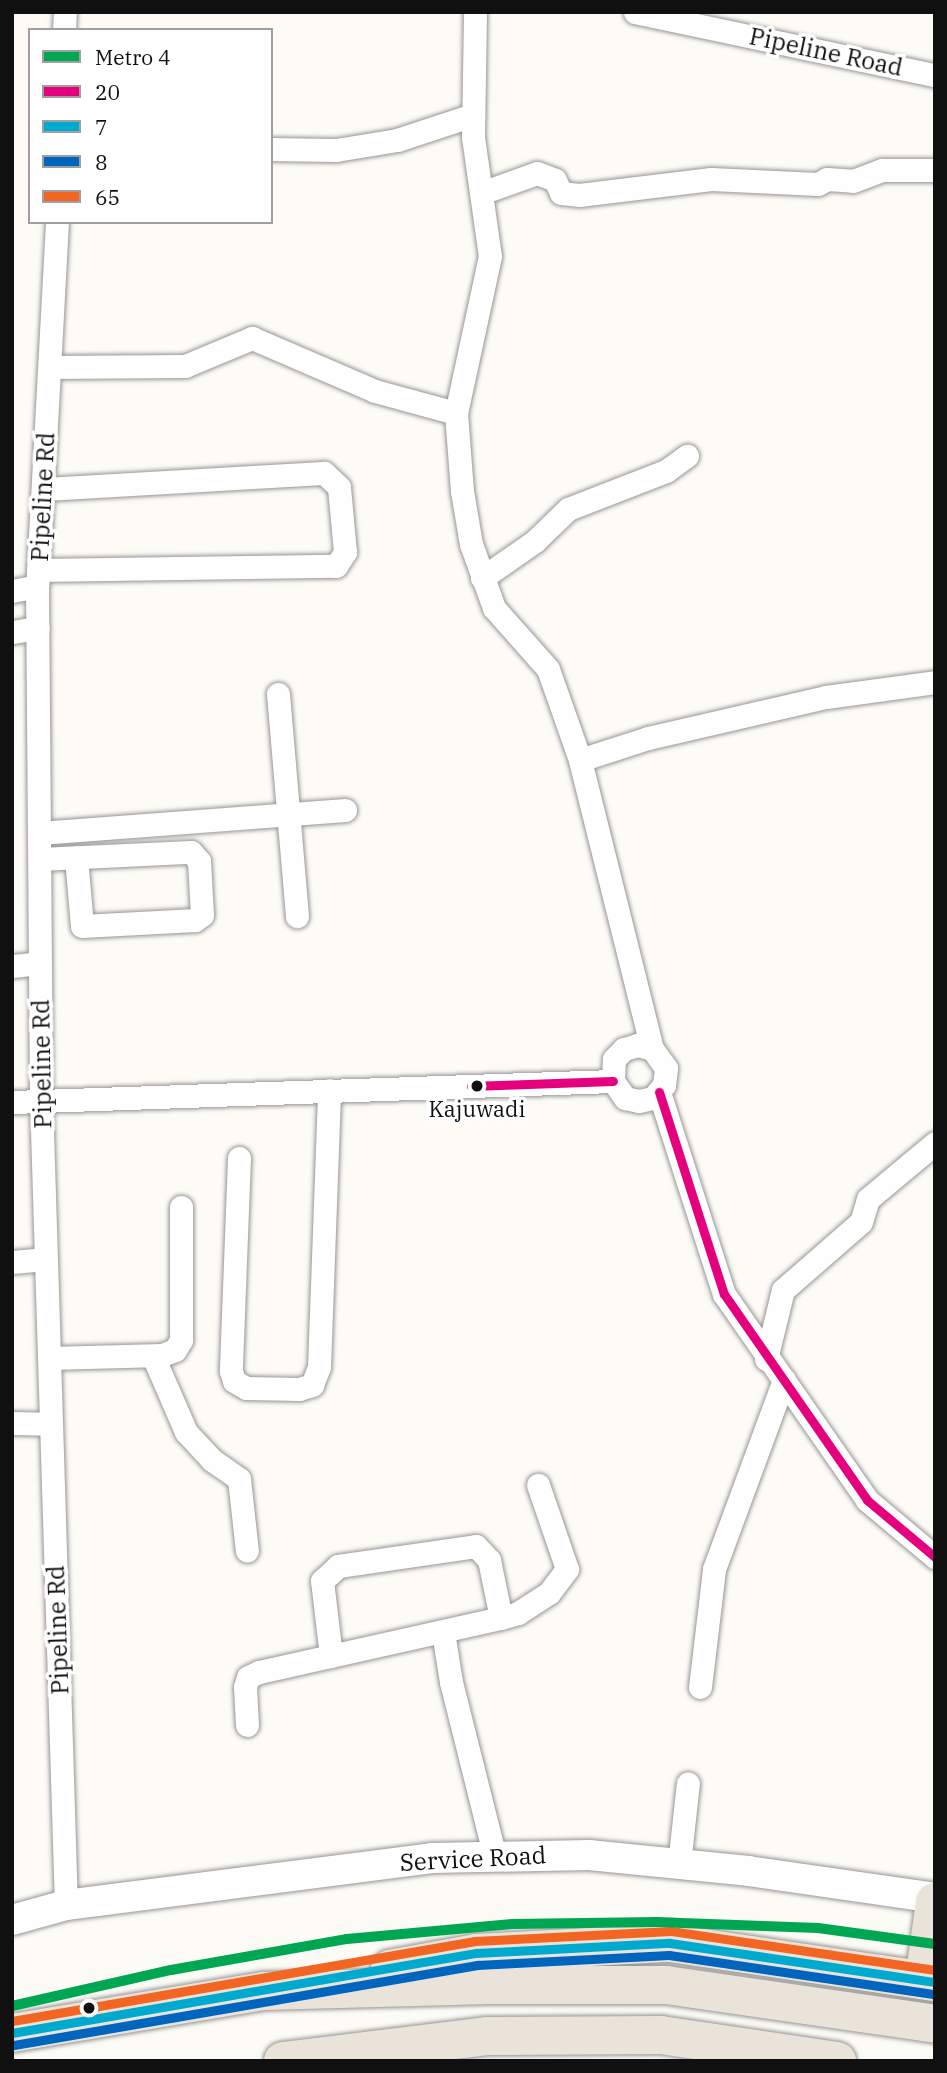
<!DOCTYPE html>
<style>
body{margin:0}
#map{position:relative;width:947px;height:2073px;overflow:hidden;background:#fcfbf6;font-family:"IBM Plex Serif",serif}
div>[style]{position:absolute}
.roads{filter:drop-shadow(0 0 2px #969694) drop-shadow(0 0 2px #969694)}
.minor>*{height:23px;margin:-11.5px;padding:0 11.5px;transform-origin:11.5px;border-radius:11.5px;background:#fffefe}
.tertiary>*{height:30px;margin:-15px;padding:0 15px;transform-origin:15px;border-radius:15px;background:#fffefe}
.trunk>*{height:38px;margin:-19px;padding:0 19px;transform-origin:19px;border-radius:19px;background:#eae3d9}
.bus-1>*{height:9px;margin:-4.5px;padding:0 4.5px;transform-origin:4.5px;border-radius:4.5px;background:#e5007d}
.bus-2>*{height:9px;margin:-4.5px;padding:0 4.5px;transform-origin:4.5px;border-radius:4.5px;background:#00a9ce}
.bus-3>*{height:9px;margin:-4.5px;padding:0 4.5px;transform-origin:4.5px;border-radius:4.5px;background:#0065bd}
.bus-4>*{height:9px;margin:-4.5px;padding:0 4.5px;transform-origin:4.5px;border-radius:4.5px;background:#f26522}
.metro-1>*{height:10px;margin:-5px;padding:0 5px;transform-origin:5px;border-radius:5px;background:#00a651}
.dots>*{width:19px;height:19px;translate:-50% -50%;box-sizing:border-box;border:4px solid #fff;border-radius:50%}
span{translate:-50% -50%;white-space:nowrap;text-align:center;line-height:1.15;-webkit-text-stroke:7px #fff;paint-order:stroke}
.bus-label{font-size:22px;color:#101010}
.street-label{font-size:24px;color:#101010}
.frame{position:absolute;inset:0;border:14px solid #101010;pointer-events:none}
.legend{position:absolute;left:28px;top:28px;width:245px;height:196px;box-sizing:border-box;background:#fff;border:2px solid #9f9f9f;margin:0;padding:9px 12px;list-style:none;font-size:21px;color:#101010}
.legend li{display:flex;align-items:center;gap:14px;height:35px}
.legend b{width:35px;border:2px solid #9f9f9f}
</style>
<div id="map">
<div class="roads">
<div class="minor">
<i style="left:475px;top:12px;width:125px;rotate:90.9deg"></i>
<i style="left:473px;top:137px;width:120px;rotate:81.9deg"></i>
<i style="left:490px;top:256px;width:161px;rotate:102.2deg"></i>
<i style="left:456px;top:413px;width:78px;rotate:85.6deg"></i>
<i style="left:462px;top:491px;width:54px;rotate:80.4deg"></i>
<i style="left:471px;top:544px;width:68px;rotate:70.2deg"></i>
<i style="left:494px;top:608px;width:81px;rotate:48.5deg"></i>
<i style="left:548px;top:669px;width:96px;rotate:70.6deg"></i>
<i style="left:635px;top:12px;width:307px;rotate:11.9deg"></i>
<i style="left:64px;top:30px;width:18px;rotate:-87deg"></i>
<i style="left:271px;top:149px;width:65px;rotate:0.9deg"></i>
<i style="left:336px;top:150px;width:62px;rotate:-9.3deg"></i>
<i style="left:397px;top:140px;width:80px;rotate:-18.2deg"></i>
<i style="left:484px;top:192px;width:56px;rotate:-19.7deg"></i>
<i style="left:537px;top:173px;width:19px;rotate:21deg"></i>
<i style="left:555px;top:180px;width:14px;rotate:65deg"></i>
<i style="left:561px;top:193px;width:18px;rotate:6deg"></i>
<i style="left:579px;top:195px;width:133px;rotate:-6.9deg"></i>
<i style="left:711px;top:179px;width:107px;rotate:2.7deg"></i>
<i style="left:818px;top:184px;width:10px;rotate:-29deg"></i>
<i style="left:827px;top:179px;width:26px;rotate:4deg"></i>
<i style="left:853px;top:181px;width:31px;rotate:-21deg"></i>
<i style="left:882px;top:170px;width:53px"></i>
<i style="left:57px;top:222px;width:365px;rotate:93.1deg"></i>
<i style="left:37px;top:586px;width:512px;rotate:89.55deg"></i>
<i style="left:41px;top:1098px;width:807px;rotate:88.23deg"></i>
<i style="left:50px;top:367px;width:135px;rotate:-0.4deg"></i>
<i style="left:185px;top:366px;width:73px;rotate:-22.7deg"></i>
<i style="left:252px;top:338px;width:134px;rotate:23.3deg"></i>
<i style="left:375px;top:391px;width:84px;rotate:15.2deg"></i>
<i style="left:38px;top:570px;width:298px;rotate:-0.8deg"></i>
<i style="left:336px;top:566px;width:17px;rotate:-57deg"></i>
<i style="left:345px;top:552px;width:65px;rotate:-95.3deg"></i>
<i style="left:339px;top:487px;width:21px;rotate:-137deg"></i>
<i style="left:324px;top:473px;width:281px;rotate:176.7deg"></i>
<i style="left:482px;top:578px;width:65px;rotate:-34.9deg"></i>
<i style="left:535px;top:541px;width:46px;rotate:-44.1deg"></i>
<i style="left:568px;top:509px;width:105px;rotate:-21.2deg"></i>
<i style="left:666px;top:471px;width:26px;rotate:-36deg"></i>
<i style="left:12px;top:591px;width:25px;rotate:-11deg"></i>
<i style="left:12px;top:632px;width:26px;rotate:-9deg"></i>
<i style="left:278px;top:694px;width:223px;rotate:85.1deg"></i>
<i style="left:39px;top:833px;width:307px;rotate:-4.3deg"></i>
<i style="left:40px;top:859px;width:151px;rotate:-2.7deg"></i>
<i style="left:191px;top:852px;width:12px;rotate:48deg"></i>
<i style="left:199px;top:861px;width:54px;rotate:86.8deg"></i>
<i style="left:202px;top:915px;width:9px;rotate:144deg"></i>
<i style="left:195px;top:920px;width:113px;rotate:177deg"></i>
<i style="left:82px;top:926px;width:69px;rotate:-95deg"></i>
<i style="left:12px;top:966px;width:28px;rotate:-6deg"></i>
<i style="left:652px;top:1049px;width:15px;rotate:-164deg"></i>
<i style="left:638px;top:1045px;width:15px;rotate:164deg"></i>
<i style="left:624px;top:1049px;width:14px;rotate:135deg"></i>
<i style="left:614px;top:1059px;width:22px;rotate:93deg"></i>
<i style="left:613px;top:1081px;width:21px;rotate:55deg"></i>
<i style="left:625px;top:1098px;width:14px;rotate:12deg"></i>
<i style="left:639px;top:1101px;width:14px;rotate:-12deg"></i>
<i style="left:653px;top:1098px;width:17px;rotate:-50deg"></i>
<i style="left:664px;top:1085px;width:17px;rotate:-83deg"></i>
<i style="left:666px;top:1068px;width:24px;rotate:-126deg"></i>
<i style="left:652px;top:1049px;width:298px;rotate:-104deg"></i>
<i style="left:580px;top:760px;width:71px;rotate:-17.9deg"></i>
<i style="left:648px;top:738px;width:183px;rotate:-13deg"></i>
<i style="left:826px;top:697px;width:110px;rotate:-7.8deg"></i>
<i style="left:659px;top:1092px;width:212px;rotate:72.2deg"></i>
<i style="left:724px;top:1294px;width:251px;rotate:55.2deg"></i>
<i style="left:867px;top:1500px;width:89px;rotate:40deg"></i>
<i style="left:12px;top:1102px;width:601px;rotate:-2deg"></i>
<i style="left:239px;top:1158px;width:213px;rotate:92.2deg"></i>
<i style="left:231px;top:1371px;width:10px;rotate:73deg"></i>
<i style="left:234px;top:1381px;width:14px;rotate:30deg"></i>
<i style="left:246px;top:1388px;width:53px;rotate:1.1deg"></i>
<i style="left:299px;top:1389px;width:14px;rotate:-17deg"></i>
<i style="left:312px;top:1385px;width:19px;rotate:-69deg"></i>
<i style="left:319px;top:1367px;width:277px;rotate:-87.9deg"></i>
<i style="left:12px;top:1262px;width:34px;rotate:-5deg"></i>
<i style="left:153px;top:1356px;width:83px;rotate:66.5deg"></i>
<i style="left:186px;top:1432px;width:38px;rotate:47deg"></i>
<i style="left:212px;top:1460px;width:33px;rotate:35deg"></i>
<i style="left:239px;top:1479px;width:72px;rotate:83.7deg"></i>
<i style="left:49px;top:1358px;width:113px;rotate:-1.5deg"></i>
<i style="left:162px;top:1355px;width:14px;rotate:-21deg"></i>
<i style="left:175px;top:1350px;width:12px;rotate:-59deg"></i>
<i style="left:181px;top:1340px;width:133px;rotate:-90deg"></i>
<i style="left:766px;top:1359px;width:71px;rotate:-76.2deg"></i>
<i style="left:783px;top:1290px;width:103px;rotate:-41.1deg"></i>
<i style="left:861px;top:1222px;width:24px;rotate:-73deg"></i>
<i style="left:868px;top:1199px;width:87px;rotate:-39.9deg"></i>
<i style="left:12px;top:1423px;width:39px;rotate:1deg"></i>
<i style="left:443px;top:1632px;width:51px;rotate:80.9deg"></i>
<i style="left:451px;top:1682px;width:180px;rotate:75.9deg"></i>
<i style="left:331px;top:1656px;width:76px;rotate:-96.8deg"></i>
<i style="left:322px;top:1581px;width:22px;rotate:-43deg"></i>
<i style="left:338px;top:1566px;width:139px;rotate:-8.2deg"></i>
<i style="left:476px;top:1546px;width:19px;rotate:47deg"></i>
<i style="left:489px;top:1560px;width:59px;rotate:78.3deg"></i>
<i style="left:700px;top:1687px;width:119px;rotate:-83.2deg"></i>
<i style="left:714px;top:1569px;width:202px;rotate:-69.7deg"></i>
<i style="left:247px;top:1725px;width:38px;rotate:-93deg"></i>
<i style="left:245px;top:1687px;width:10px;rotate:-73deg"></i>
<i style="left:248px;top:1677px;width:12px;rotate:-24deg"></i>
<i style="left:259px;top:1672px;width:248px;rotate:-12.6deg"></i>
<i style="left:501px;top:1618px;width:18px;rotate:-16deg"></i>
<i style="left:518px;top:1613px;width:37px;rotate:-33deg"></i>
<i style="left:549px;top:1593px;width:30px;rotate:-53deg"></i>
<i style="left:567px;top:1569px;width:89px;rotate:-109deg"></i>
<i style="left:679px;top:1864px;width:81px;rotate:-83.7deg"></i>
</div>
<div class="tertiary">
<i style="left:12px;top:1920px;width:56px;rotate:-15.5deg"></i>
<i style="left:66px;top:1905px;width:369px;rotate:-7.3deg"></i>
<i style="left:432px;top:1858px;width:157px;rotate:-1.1deg"></i>
<i style="left:589px;top:1855px;width:160px;rotate:5.7deg"></i>
<i style="left:748px;top:1871px;width:189px;rotate:8.2deg"></i>
</div>
<div class="trunk">
<i style="left:390px;top:1969px;width:87px;rotate:-10.5deg"></i>
<i style="left:476px;top:1953px;width:194px;rotate:-3deg"></i>
<i style="left:670px;top:1943px;width:268px;rotate:8.4deg"></i>
<i style="left:924px;top:1980px;width:79px;rotate:-82deg"></i>
<i style="left:12px;top:2033px;width:255px;rotate:-9.5deg"></i>
<i style="left:264px;top:1991px;width:226px;rotate:-1.5deg"></i>
<i style="left:490px;top:1985px;width:176px"></i>
<i style="left:666px;top:1985px;width:272px;rotate:8.2deg"></i>
<i style="left:283px;top:2061px;width:205px;rotate:-7deg"></i>
<i style="left:486px;top:2036px;width:175px;rotate:-0.3deg"></i>
<i style="left:661px;top:2035px;width:178px;rotate:8.4deg"></i>
</div>
</div>
<div class="bus-1">
<i style="left:471px;top:1086px;width:142px;rotate:-2deg"></i>
<i style="left:659px;top:1092px;width:212px;rotate:72.2deg"></i>
<i style="left:724px;top:1294px;width:251px;rotate:55.2deg"></i>
<i style="left:867px;top:1500px;width:89px;rotate:40deg"></i>
</div>
<div class="bus-2">
<i style="left:12px;top:2033px;width:471px;rotate:-9.8deg"></i>
<i style="left:476px;top:1953px;width:194px;rotate:-3deg"></i>
<i style="left:670px;top:1943px;width:268px;rotate:8.4deg"></i>
</div>
<div class="bus-3">
<i style="left:14px;top:2045px;width:470px;rotate:-9.8deg"></i>
<i style="left:477px;top:1965px;width:192px;rotate:-3deg"></i>
<i style="left:669px;top:1955px;width:267px;rotate:8.4deg"></i>
</div>
<div class="bus-4">
<i style="left:12px;top:2021px;width:470px;rotate:-9.8deg"></i>
<i style="left:475px;top:1941px;width:196px;rotate:-2.9deg"></i>
<i style="left:671px;top:1931px;width:267px;rotate:8.4deg"></i>
</div>
<div class="metro-1">
<i style="left:12px;top:2006px;width:163px;rotate:-12.8deg"></i>
<i style="left:171px;top:1970px;width:179px;rotate:-10deg"></i>
<i style="left:347px;top:1939px;width:166px;rotate:-5.2deg"></i>
<i style="left:512px;top:1924px;width:145px;rotate:-0.8deg"></i>
<i style="left:657px;top:1922px;width:161px;rotate:2.1deg"></i>
<i style="left:818px;top:1928px;width:118px;rotate:7.8deg"></i>
</div>
<div class="dots">
<i style="left:477px;top:1086px;background:#101010"></i>
<i style="left:89px;top:2008px;background:#101010"></i>
</div>
<div class="bus-label">
<span style="left:477px;top:1109px">Kajuwadi</span>
</div>
<div class="street-label">
<span style="left:826px;top:52px;rotate:12deg">Pipeline Road</span>
<span style="left:43px;top:497px;rotate:-87deg">Pipeline Rd</span>
<span style="left:42px;top:1064px;rotate:-91deg">Pipeline Rd</span>
<span style="left:58px;top:1630px;rotate:-92deg">Pipeline Rd</span>
<span style="left:473px;top:1859px;rotate:-3deg">Service Road</span>
</div>
<div class="frame"></div>
<ul class="legend">
<li><b style="height:9px;background:#00a651"></b>Metro 4</li>
<li><b style="height:9px;background:#e5007d"></b>20</li>
<li><b style="height:9px;background:#00a9ce"></b>7</li>
<li><b style="height:9px;background:#0065bd"></b>8</li>
<li><b style="height:9px;background:#f26522"></b>65</li>
</ul>
</div>
